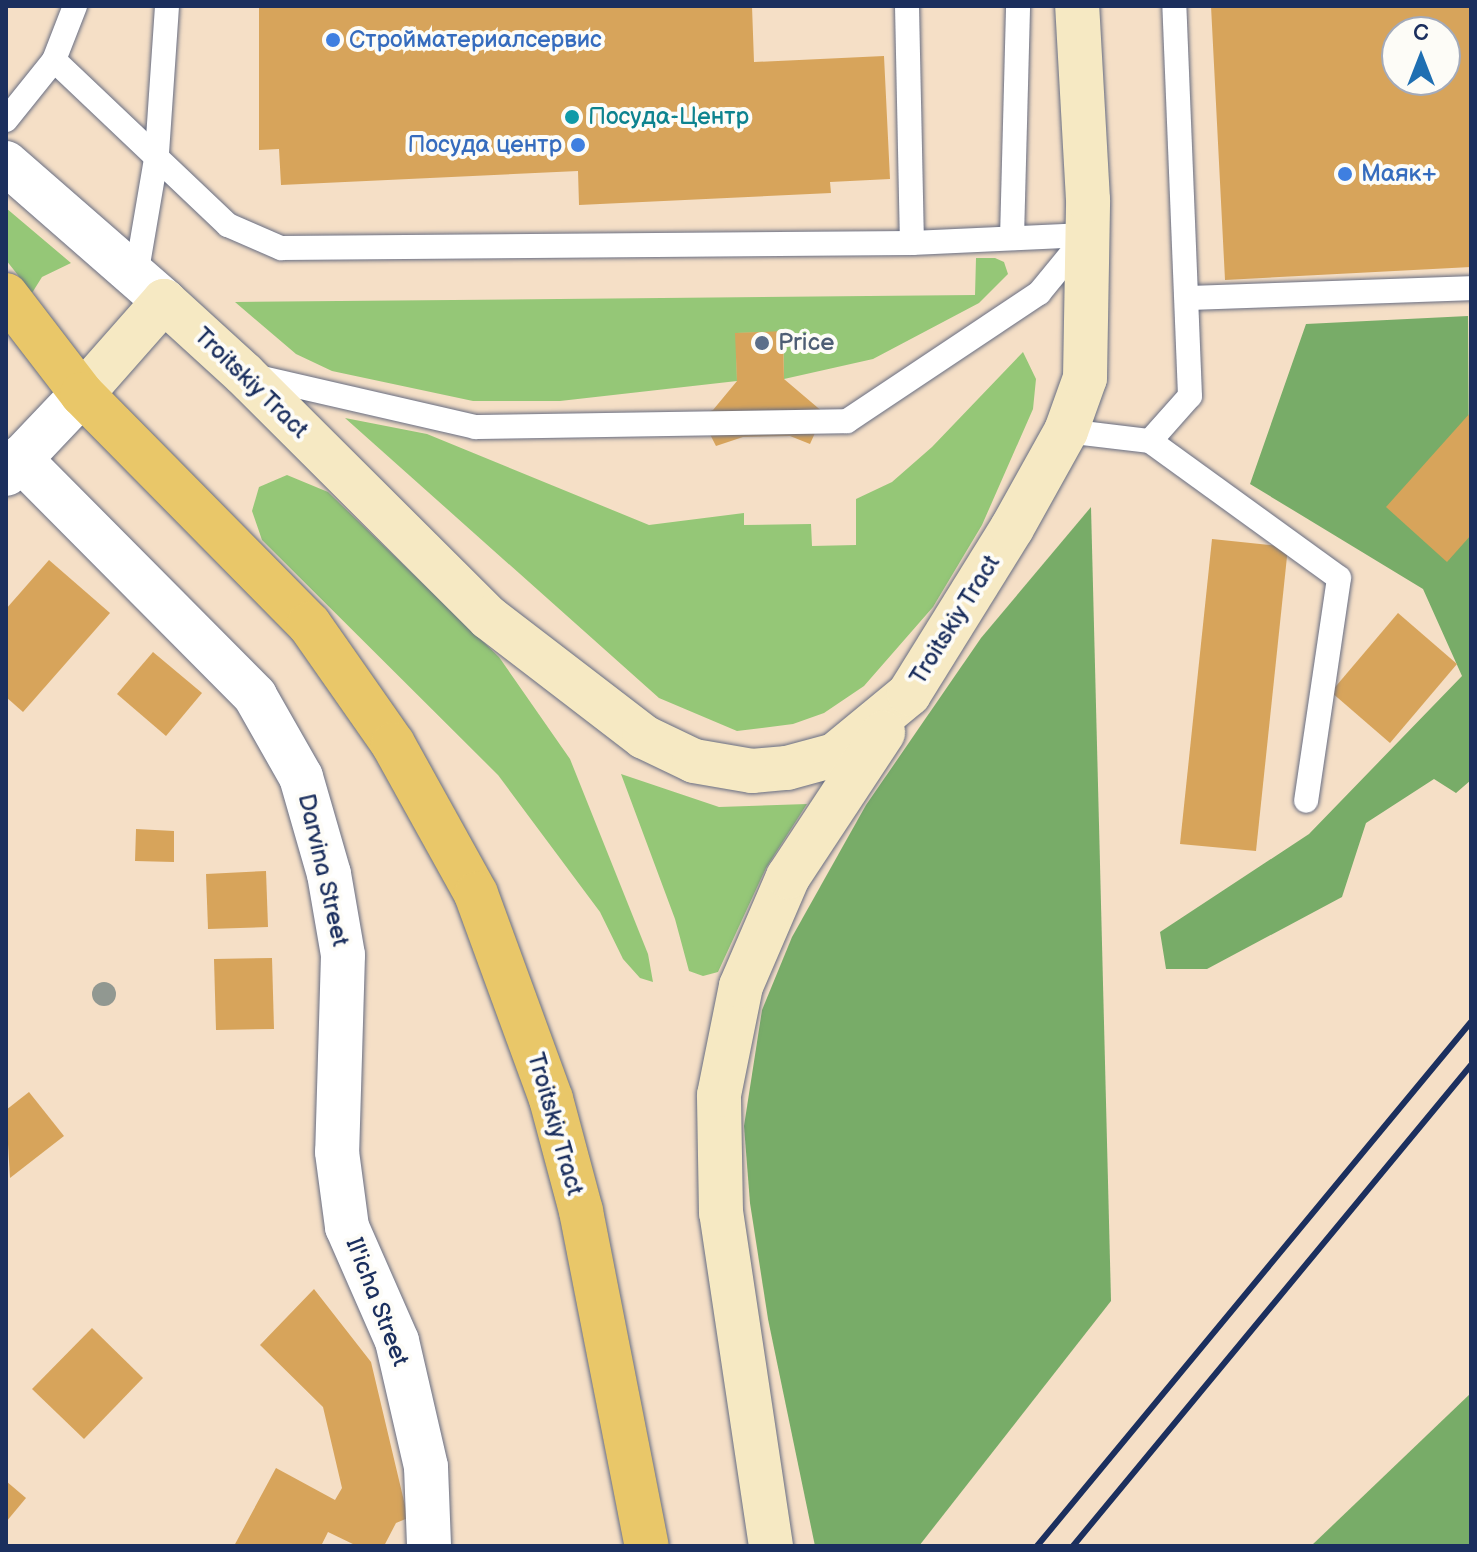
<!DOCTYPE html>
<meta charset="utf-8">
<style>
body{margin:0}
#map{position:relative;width:1477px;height:1552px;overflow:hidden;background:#f5dfc6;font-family:"Balsamiq Sans",sans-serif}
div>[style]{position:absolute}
.green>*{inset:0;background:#95c777}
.forest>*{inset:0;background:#78ac68}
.building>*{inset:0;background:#d7a45b}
.roads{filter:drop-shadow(0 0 2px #676d82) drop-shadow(0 0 2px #676d82)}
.service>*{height:24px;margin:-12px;padding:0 12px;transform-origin:12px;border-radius:12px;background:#fff}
.minor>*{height:44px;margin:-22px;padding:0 22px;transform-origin:22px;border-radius:22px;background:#fff}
.secondary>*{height:44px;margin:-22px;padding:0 22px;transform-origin:22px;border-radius:22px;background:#f6e9c3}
.primary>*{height:44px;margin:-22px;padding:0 22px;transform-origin:22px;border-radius:22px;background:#e9c769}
.rail>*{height:6px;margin:-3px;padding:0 3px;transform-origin:3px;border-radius:3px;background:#1b2f5e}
.trees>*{width:24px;height:24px;margin:-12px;border-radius:50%;background:#919891}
.dots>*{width:22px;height:22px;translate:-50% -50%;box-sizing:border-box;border:4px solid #fdfcf7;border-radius:50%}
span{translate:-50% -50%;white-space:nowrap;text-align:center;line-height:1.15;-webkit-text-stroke:8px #fdfcf7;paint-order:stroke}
.shop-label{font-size:24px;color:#366cbe}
.left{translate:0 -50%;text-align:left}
.right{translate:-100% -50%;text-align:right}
.culture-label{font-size:24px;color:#0d838f}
.service-label{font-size:24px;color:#4e5e75}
.street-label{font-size:24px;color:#1b2f5e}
.frame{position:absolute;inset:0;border:8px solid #1b2f5e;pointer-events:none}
.north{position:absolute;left:1381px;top:16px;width:80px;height:80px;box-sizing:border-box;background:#fdfcf7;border:2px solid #a3aaba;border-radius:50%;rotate:0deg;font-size:22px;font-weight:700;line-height:32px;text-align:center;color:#1b2f5e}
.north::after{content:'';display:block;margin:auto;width:28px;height:36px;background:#1f6fb2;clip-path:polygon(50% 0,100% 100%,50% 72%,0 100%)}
</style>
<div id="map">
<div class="green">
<i style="clip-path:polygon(6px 208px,71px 263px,42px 277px,32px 293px,6px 260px)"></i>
<i style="clip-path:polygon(976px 258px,995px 258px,1004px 262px,1008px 274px,979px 303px,873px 359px,784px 379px,783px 332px,736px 333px,737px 381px,560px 401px,473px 401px,332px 371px,296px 354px,235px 302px,975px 295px)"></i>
<i style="clip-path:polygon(1023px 352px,1036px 379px,1033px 409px,982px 525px,933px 607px,864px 686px,824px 713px,793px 724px,737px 731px,659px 698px,345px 418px,427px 434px,649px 525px,744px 513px,744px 525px,811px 524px,812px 546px,856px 545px,856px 499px,892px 482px,932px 447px)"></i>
<i style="clip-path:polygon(287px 475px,328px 492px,499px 657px,570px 759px,648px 954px,653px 982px,640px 978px,623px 959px,600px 912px,498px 775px,262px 540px,252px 511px,259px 487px)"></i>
<i style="clip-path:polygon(621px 774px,719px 807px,807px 804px,766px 868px,718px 972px,703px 976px,689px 971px,675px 919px)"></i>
</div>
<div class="forest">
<i style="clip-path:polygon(1468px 316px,1471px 780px,1456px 793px,1434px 779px,1366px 823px,1342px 897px,1207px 969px,1166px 969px,1160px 932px,1309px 834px,1462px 676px,1423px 589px,1250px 484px,1306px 324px)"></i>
<i style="clip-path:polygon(1091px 507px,1111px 1301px,919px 1546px,815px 1546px,768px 1319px,750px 1203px,744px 1126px,762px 1010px,792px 937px,866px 805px,981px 638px)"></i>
<i style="clip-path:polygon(1471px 1393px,1471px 1546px,1311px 1546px)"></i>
</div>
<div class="building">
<i style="clip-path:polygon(259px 6px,752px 6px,754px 62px,884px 56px,890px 179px,830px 182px,831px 193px,579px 205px,578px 171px,281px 185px,279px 149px,259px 150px)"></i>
<i style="clip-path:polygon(evenodd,1211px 6px,1471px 6px,1471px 267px,1225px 280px,1211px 6px,1397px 32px,1445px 32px,1445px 80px,1397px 80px,1397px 32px)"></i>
<i style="clip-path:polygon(783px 331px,784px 379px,824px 413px,810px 444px,790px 436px,743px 437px,716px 446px,700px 415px,713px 410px,737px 381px,735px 333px)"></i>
<i style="clip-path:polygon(1471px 412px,1471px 535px,1447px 562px,1386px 507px)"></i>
<i style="clip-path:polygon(1212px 539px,1288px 547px,1256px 851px,1180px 844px)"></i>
<i style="clip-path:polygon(49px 560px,110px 613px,23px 712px,6px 697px,6px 609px)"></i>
<i style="clip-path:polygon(1398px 613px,1457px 664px,1390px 743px,1331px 692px)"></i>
<i style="clip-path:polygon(153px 652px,202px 693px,166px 736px,117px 694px)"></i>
<i style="clip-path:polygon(136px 829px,174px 831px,174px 862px,135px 861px)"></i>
<i style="clip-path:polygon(266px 871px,268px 927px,208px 929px,206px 874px)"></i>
<i style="clip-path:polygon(272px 958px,274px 1029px,216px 1030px,214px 959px)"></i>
<i style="clip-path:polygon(29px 1092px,64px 1136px,10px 1178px,6px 1110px)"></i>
<i style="clip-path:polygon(314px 1289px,371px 1362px,408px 1518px,396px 1523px,384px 1546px,357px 1546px,328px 1532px,321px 1546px,234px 1546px,276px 1468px,335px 1500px,342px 1488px,323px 1407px,260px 1345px)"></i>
<i style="clip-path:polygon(92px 1328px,143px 1378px,84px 1439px,32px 1389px)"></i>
<i style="clip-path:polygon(6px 1481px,26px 1498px,6px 1522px)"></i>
</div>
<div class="roads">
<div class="service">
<i style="left:907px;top:6px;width:237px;rotate:88.8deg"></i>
<i style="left:54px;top:60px;width:240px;rotate:43.5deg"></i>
<i style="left:228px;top:225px;width:58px;rotate:23.5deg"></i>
<i style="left:281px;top:248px;width:631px;rotate:-0.45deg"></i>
<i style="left:912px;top:243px;width:174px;rotate:-2.6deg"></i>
<i style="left:6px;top:120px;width:77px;rotate:-51.3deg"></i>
<i style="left:54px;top:60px;width:58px;rotate:-68.7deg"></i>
<i style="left:1012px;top:238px;width:232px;rotate:-88.5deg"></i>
<i style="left:136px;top:276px;width:125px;rotate:-80.3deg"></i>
<i style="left:157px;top:153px;width:147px;rotate:-86.1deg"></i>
<i style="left:1187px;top:298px;width:284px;rotate:-2deg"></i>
<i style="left:253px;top:376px;width:228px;rotate:12.9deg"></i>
<i style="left:475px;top:427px;width:372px;rotate:-0.9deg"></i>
<i style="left:847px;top:421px;width:231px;rotate:-33.7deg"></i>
<i style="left:1039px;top:293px;width:72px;rotate:-50.6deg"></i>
<i style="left:1066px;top:431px;width:85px;rotate:6.8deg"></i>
<i style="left:1150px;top:441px;width:60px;rotate:-48.4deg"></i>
<i style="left:1190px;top:396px;width:390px;rotate:-92.3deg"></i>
<i style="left:1150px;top:441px;width:233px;rotate:35.9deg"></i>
<i style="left:1339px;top:578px;width:225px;rotate:98.4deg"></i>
</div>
<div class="minor">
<i style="left:6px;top:163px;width:210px;rotate:41.1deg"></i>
<i style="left:19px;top:458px;width:335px;rotate:45.2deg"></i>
<i style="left:255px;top:696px;width:93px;rotate:60.4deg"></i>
<i style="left:301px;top:777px;width:101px;rotate:73.9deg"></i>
<i style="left:329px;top:874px;width:82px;rotate:80.2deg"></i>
<i style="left:343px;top:955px;width:197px;rotate:91.7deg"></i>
<i style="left:337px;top:1152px;width:76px;rotate:82.4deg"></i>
<i style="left:347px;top:1227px;width:124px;rotate:66.3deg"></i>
<i style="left:397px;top:1341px;width:129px;rotate:77deg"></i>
<i style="left:426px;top:1467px;width:79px;rotate:87.8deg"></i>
<i style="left:6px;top:474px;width:110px;rotate:-46.5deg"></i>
</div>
<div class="secondary">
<i style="left:82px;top:394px;width:124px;rotate:-48.6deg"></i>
<i style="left:164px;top:301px;width:108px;rotate:42.4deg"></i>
<i style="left:244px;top:374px;width:346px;rotate:44.9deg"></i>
<i style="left:489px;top:618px;width:195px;rotate:37.5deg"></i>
<i style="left:644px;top:737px;width:55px;rotate:25.6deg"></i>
<i style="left:694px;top:761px;width:59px;rotate:9.8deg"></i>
<i style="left:752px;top:771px;width:35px;rotate:-5deg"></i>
<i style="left:787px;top:768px;width:50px;rotate:-15.2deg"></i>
<i style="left:835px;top:755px;width:96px;rotate:-39.5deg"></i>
<i style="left:909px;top:694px;width:195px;rotate:-58.2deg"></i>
<i style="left:1012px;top:528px;width:111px;rotate:-60.9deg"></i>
<i style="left:1066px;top:431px;width:56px;rotate:-70.3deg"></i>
<i style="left:1085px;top:378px;width:178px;rotate:-89deg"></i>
<i style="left:1088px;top:200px;width:194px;rotate:-93.2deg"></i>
<i style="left:771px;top:1546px;width:337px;rotate:-98.5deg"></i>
<i style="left:721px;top:1213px;width:118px;rotate:-91deg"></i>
<i style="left:719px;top:1095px;width:111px;rotate:-78.6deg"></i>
<i style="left:741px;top:986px;width:119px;rotate:-66.7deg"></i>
<i style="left:788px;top:877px;width:173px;rotate:-56.6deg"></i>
</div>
<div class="primary">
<i style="left:6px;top:295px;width:125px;rotate:52.5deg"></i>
<i style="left:82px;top:394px;width:323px;rotate:45.4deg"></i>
<i style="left:309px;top:624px;width:146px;rotate:55deg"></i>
<i style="left:393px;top:744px;width:171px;rotate:61deg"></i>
<i style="left:476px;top:894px;width:218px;rotate:69.9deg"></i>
<i style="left:551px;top:1099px;width:116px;rotate:75deg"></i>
<i style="left:581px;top:1211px;width:341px;rotate:78.9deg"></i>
</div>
</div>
<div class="rail">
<i style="left:1037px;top:1546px;width:680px;rotate:-50.37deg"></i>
<i style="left:1073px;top:1546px;width:624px;rotate:-50.39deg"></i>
</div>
<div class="trees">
<i style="left:104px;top:994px"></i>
</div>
<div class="dots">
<i style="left:333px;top:40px;background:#3f7fe0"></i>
<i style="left:572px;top:117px;background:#0f9aa8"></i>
<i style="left:578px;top:145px;background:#3f7fe0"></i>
<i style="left:1345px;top:174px;background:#3f7fe0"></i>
<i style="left:762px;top:343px;background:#5c6f8a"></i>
</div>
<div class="shop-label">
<span class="left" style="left:349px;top:40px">Стройматериалсервис</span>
<span class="right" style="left:562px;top:145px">Посуда центр</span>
<span class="left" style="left:1361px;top:174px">Маяк+</span>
</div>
<div class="culture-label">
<span class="left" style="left:588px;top:117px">Посуда-Центр</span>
</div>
<div class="service-label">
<span class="left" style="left:778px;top:343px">Price</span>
</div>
<div class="street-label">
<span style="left:251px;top:383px;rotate:44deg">Troitskiy Tract</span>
<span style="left:955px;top:620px;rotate:-58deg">Troitskiy Tract</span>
<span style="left:323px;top:870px;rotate:77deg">Darvina Street</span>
<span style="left:555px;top:1124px;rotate:74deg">Troitskiy Tract</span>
<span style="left:377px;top:1302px;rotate:69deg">Il'icha Street</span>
</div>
<div class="frame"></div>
<div class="north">С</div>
</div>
